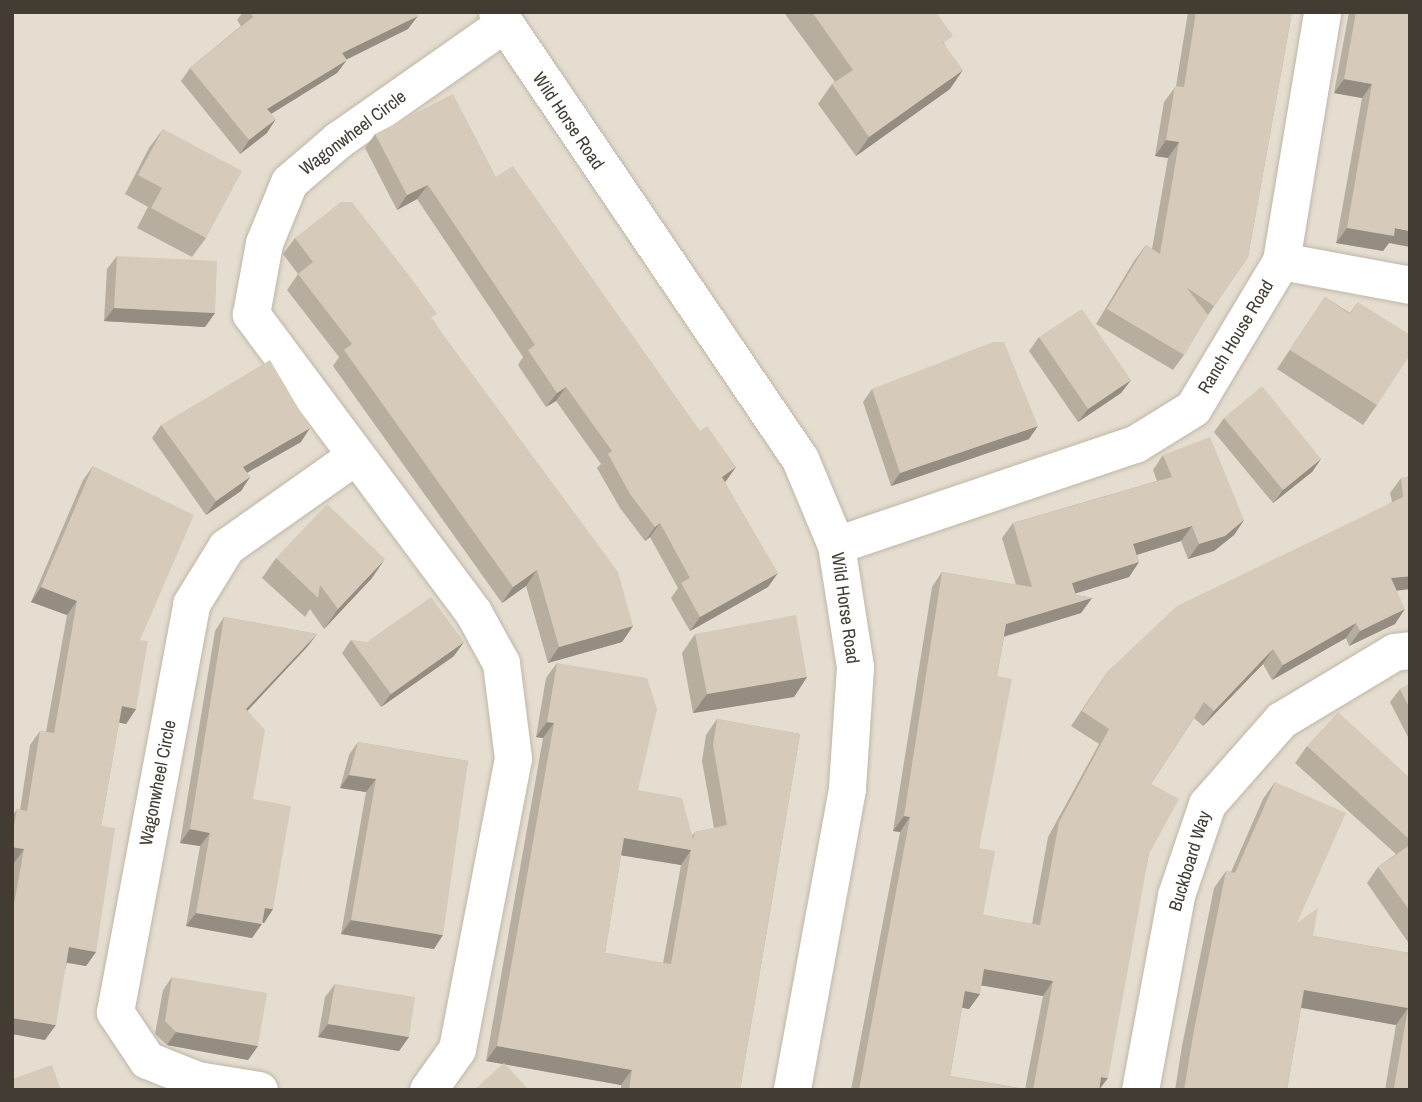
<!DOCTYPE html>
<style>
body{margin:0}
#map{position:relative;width:1422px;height:1102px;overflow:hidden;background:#f1ece2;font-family:"Archivo Narrow",sans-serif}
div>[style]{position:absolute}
.residential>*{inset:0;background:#e5ded0}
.roads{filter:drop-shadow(0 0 2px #c0b6a8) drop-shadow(0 0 2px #c0b6a8)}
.street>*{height:37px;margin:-18.5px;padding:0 18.5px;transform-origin:18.5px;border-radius:18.5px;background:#fff}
.wall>*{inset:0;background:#b8aea0}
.shaded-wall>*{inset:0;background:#968d82}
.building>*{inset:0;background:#d6caba}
span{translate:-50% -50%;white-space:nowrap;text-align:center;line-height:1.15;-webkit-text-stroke:5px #fff;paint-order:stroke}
.street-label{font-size:18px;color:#433c33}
.frame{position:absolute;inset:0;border:14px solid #433c33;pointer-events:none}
</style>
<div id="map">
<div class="residential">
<i style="clip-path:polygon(12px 12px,1410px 12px,1410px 1090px,12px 1090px)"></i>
</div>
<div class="roads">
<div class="street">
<i style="left:497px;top:12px;width:540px;rotate:55.87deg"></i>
<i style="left:800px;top:459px;width:93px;rotate:67.3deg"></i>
<i style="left:836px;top:545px;width:123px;rotate:81.1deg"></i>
<i style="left:855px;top:667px;width:122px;rotate:93.8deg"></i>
<i style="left:847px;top:789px;width:306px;rotate:100.4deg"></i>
<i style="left:1281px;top:261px;width:131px;rotate:10.5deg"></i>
<i style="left:836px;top:545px;width:316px;rotate:-18.7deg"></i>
<i style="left:1135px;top:444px;width:68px;rotate:-31.8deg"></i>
<i style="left:1193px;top:408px;width:171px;rotate:-59.1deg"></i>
<i style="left:1281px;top:261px;width:252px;rotate:-80.6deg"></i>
<i style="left:259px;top:1090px;width:63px;rotate:-170.8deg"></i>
<i style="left:197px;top:1080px;width:54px;rotate:-158.2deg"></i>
<i style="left:147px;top:1060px;width:58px;rotate:-123.7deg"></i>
<i style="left:115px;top:1012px;width:415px;rotate:-79.4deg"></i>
<i style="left:191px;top:604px;width:67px;rotate:-58.4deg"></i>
<i style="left:226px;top:547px;width:158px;rotate:-35.2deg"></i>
<i style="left:428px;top:1090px;width:50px;rotate:-54.7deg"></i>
<i style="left:457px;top:1049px;width:296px;rotate:-79.1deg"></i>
<i style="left:513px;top:758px;width:96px;rotate:-97.2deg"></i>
<i style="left:501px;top:663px;width:58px;rotate:-118.8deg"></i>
<i style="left:473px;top:612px;width:372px;rotate:-126.7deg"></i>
<i style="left:251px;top:314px;width:72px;rotate:-79.6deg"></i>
<i style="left:264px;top:243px;width:66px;rotate:-67.7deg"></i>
<i style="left:289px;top:182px;width:65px;rotate:-40.6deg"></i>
<i style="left:338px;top:140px;width:200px;rotate:-35deg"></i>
<i style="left:1140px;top:1090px;width:198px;rotate:-79.5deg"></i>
<i style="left:1176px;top:895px;width:96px;rotate:-71.2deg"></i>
<i style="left:1207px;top:804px;width:112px;rotate:-48.6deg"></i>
<i style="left:1281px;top:720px;width:132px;rotate:-31deg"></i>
<i style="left:1394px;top:652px;width:16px;rotate:-7deg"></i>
</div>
</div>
<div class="wall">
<i style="clip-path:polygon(243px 12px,416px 12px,408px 29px,346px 60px,337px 73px,271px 114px,267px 133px,240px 154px,181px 81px,190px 68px,241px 26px,237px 20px)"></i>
<i style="clip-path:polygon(786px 12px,936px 12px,945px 46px,950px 89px,856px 156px,818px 104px,832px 84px,835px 82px,785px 14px)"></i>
<i style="clip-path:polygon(1188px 12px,1292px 12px,1248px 257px,1208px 315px,1184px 355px,1173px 370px,1096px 324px,1134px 261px,1146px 245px,1152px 249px,1168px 158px,1155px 156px,1164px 102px,1176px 86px)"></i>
<i style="clip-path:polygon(1349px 12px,1410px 12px,1389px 243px,1383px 251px,1336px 243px,1362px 98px,1334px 93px)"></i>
<i style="clip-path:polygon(163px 129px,206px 238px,192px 257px,137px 228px,148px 207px,125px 194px,149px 148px)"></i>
<i style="clip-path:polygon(375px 134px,496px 177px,700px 431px,736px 467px,725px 482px,768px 587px,690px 631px,671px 598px,678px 588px,650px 537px,645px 541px,620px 508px,597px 468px,601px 464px,556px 401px,546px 407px,518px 365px,523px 357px,417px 199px,397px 210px,365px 148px)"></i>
<i style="clip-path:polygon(295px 238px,433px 320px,633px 626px,622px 642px,548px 663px,526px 586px,502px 603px,333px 366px,339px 357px,287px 290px,298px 274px,283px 254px)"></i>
<i style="clip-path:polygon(117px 256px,215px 313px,205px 327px,104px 321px,107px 269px)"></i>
<i style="clip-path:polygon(1325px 297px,1350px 313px,1358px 302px,1377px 405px,1363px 425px,1277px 369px)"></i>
<i style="clip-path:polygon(1039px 337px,1131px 380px,1121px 393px,1078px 422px,1029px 351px)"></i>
<i style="clip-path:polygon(872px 389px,1029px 439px,891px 486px,863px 402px)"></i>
<i style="clip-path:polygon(1224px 418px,1321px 459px,1312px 472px,1273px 503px,1214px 432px)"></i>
<i style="clip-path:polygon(161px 425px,301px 442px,247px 473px,250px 477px,241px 491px,206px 515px,152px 438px)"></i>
<i style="clip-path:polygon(evenodd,1163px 455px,1244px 520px,1234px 535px,1214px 551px,1188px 559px,1181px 541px,1137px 555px,1139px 562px,1129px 577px,1075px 593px,1076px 595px,1092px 598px,1081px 613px,1004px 637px,997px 676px,979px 848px,983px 915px,1032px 924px,1048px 837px,1099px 744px,1071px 726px,1108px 671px,1392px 502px,1390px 493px,1401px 478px,1410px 477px,1397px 591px,1395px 624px,1349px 646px,1346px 638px,1272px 680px,1263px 664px,1203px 726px,1194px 718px,1151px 784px,1149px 854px,1099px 1090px,851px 1090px,900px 832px,893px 831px,932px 587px,942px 572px,1016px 585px,1002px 538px,1013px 523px,1157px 481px,1153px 470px,1163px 455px,981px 985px,1043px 996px,1025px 1089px,950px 1076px,962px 1008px,969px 1009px,980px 994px,981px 985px)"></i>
<i style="clip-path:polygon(93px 466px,140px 640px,136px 709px,126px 724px,119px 722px,101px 826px,96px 952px,86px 966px,67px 963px,45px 1040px,12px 1034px,12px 872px,14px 863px,12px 863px,12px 817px,17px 809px,20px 810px,30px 745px,40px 731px,46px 732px,67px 615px,31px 602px,83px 480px)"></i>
<i style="clip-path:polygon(276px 558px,372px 578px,324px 629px,310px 609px,305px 617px,262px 578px)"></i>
<i style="clip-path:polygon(224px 617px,317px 634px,307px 647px,248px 710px,253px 799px,273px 909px,264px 923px,262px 922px,252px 938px,186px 926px,200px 846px,180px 843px,215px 631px)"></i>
<i style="clip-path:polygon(695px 634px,807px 677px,794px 697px,693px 713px,682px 653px)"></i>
<i style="clip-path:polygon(351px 640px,454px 656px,381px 707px,342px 653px)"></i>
<i style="clip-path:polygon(evenodd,557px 663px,638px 790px,693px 835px,695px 832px,714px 828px,702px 761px,706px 735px,717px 719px,800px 734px,740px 1090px,621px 1090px,621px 1085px,486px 1061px,543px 738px,536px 737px,546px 678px,557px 663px,621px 855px,681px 865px,663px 963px,605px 953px,621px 855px)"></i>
<i style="clip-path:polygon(1410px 684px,1410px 741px,1390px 702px,1400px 689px)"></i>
<i style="clip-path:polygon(358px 742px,468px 761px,434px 949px,341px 934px,366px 792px,340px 788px,349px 755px)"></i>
<i style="clip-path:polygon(1307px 746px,1410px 778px,1410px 945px,1367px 883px,1378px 867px,1396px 854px,1295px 763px)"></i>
<i style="clip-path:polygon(1275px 782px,1297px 923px,1313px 936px,1410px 953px,1410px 1090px,1385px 1090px,1396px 1025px,1301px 1008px,1287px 1090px,1175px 1090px,1182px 1046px,1214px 888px,1226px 871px,1231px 872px,1263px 799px)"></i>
<i style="clip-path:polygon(172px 977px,258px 1046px,248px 1060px,167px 1045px,155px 1034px,163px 990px)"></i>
<i style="clip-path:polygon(335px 984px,409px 1037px,399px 1051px,318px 1037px,325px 997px)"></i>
</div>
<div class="shaded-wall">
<i style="clip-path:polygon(418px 16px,408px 29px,333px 66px,342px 53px)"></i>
<i style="clip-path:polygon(347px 60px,337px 73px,258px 122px,267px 109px)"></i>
<i style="clip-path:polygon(963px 70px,950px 89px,856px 156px,869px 137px)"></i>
<i style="clip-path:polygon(1344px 79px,1372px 84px,1362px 98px,1334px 93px)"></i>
<i style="clip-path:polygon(276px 119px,267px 133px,240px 154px,249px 140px)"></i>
<i style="clip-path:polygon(1166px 140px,1179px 142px,1168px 158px,1155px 156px)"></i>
<i style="clip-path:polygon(428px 185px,417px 199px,397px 210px,407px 195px)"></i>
<i style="clip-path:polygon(1347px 228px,1395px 228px,1410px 231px,1410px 247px,1389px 243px,1383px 251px,1336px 243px)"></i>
<i style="clip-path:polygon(114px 308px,215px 313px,205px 327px,104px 321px)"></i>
<i style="clip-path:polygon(1131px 380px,1121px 393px,1078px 422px,1088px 409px)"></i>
<i style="clip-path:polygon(566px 387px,556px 401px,546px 407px,557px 393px)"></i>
<i style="clip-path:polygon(1038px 426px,1029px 439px,891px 486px,900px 473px)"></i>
<i style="clip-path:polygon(310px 428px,301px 442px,234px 480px,243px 467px)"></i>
<i style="clip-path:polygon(1321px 459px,1312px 472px,1273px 503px,1283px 490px)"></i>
<i style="clip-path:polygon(736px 467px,726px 481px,712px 491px,722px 477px)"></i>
<i style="clip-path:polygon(250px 477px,241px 491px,206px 515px,216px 501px)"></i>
<i style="clip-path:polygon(1244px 520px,1234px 535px,1214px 551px,1188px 559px,1199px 544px)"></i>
<i style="clip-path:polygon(660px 523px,650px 537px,645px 541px,655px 527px)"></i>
<i style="clip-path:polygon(1192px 526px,1181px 541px,1123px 559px,1133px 544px)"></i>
<i style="clip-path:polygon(385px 559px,372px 578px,324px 629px,338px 609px)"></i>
<i style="clip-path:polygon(1139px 562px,1129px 577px,1061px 598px,1072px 583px)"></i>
<i style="clip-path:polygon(537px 570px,526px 586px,502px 603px,513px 587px)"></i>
<i style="clip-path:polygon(778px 573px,768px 587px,690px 631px,700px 617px)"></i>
<i style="clip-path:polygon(1410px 576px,1410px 589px,1380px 593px,1391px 578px)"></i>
<i style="clip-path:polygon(41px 587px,77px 601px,67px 615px,31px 602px)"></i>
<i style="clip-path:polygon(1092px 598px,1081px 613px,995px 639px,1006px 624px)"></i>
<i style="clip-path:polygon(1405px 609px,1395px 624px,1349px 646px,1360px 631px)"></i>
<i style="clip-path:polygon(1356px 623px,1346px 638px,1272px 680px,1283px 665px)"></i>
<i style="clip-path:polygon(633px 626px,622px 642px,548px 663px,559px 647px)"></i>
<i style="clip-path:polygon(317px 634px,307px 647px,237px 722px,246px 709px)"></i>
<i style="clip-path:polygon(464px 642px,454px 656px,381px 707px,391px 694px)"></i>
<i style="clip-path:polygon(1273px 649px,1263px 664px,1203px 726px,1214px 711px)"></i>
<i style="clip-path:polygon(807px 677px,794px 697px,693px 713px,707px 694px)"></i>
<i style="clip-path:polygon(122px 706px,136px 709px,126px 724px,111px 721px)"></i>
<i style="clip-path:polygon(547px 722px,554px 723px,543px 738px,536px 737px)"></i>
<i style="clip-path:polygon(349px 775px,376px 779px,366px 792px,340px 788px)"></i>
<i style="clip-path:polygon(904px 816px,910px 817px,900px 832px,893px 831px)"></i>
<i style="clip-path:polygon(190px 829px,210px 833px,200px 846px,180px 843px)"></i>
<i style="clip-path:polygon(624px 838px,691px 850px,681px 865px,613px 854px)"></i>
<i style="clip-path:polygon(12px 847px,24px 849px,14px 863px,12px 863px)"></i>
<i style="clip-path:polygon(265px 908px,273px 909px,264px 923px,255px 921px)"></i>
<i style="clip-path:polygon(196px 913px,262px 924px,252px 938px,186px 926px)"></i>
<i style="clip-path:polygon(351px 920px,443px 935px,434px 949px,341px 934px)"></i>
<i style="clip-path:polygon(69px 947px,96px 952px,86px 966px,59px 961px)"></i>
<i style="clip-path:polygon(984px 969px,1053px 981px,1043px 996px,973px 984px)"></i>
<i style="clip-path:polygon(1304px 990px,1408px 1008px,1396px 1025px,1292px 1006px)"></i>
<i style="clip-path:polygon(965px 991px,980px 994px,969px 1009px,955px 1006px)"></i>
<i style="clip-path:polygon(12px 1018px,56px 1025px,45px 1040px,12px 1034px)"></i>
<i style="clip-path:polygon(328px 1024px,409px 1037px,399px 1051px,318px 1037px)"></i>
<i style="clip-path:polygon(176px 1032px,258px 1046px,248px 1060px,167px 1045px)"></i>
<i style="clip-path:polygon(497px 1046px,632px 1070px,621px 1085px,486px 1061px)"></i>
<i style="clip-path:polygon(1101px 1077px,1108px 1078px,1099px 1090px)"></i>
</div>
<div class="building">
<i style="clip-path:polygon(250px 12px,416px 12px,418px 16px,342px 53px,347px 60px,267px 109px,276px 119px,249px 140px,190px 68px,253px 17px)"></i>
<i style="clip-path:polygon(812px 12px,936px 12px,953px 36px,943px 43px,963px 70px,869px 137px,832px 84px,853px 70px)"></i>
<i style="clip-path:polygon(1196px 12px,1292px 12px,1248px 257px,1214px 306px,1186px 287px,1208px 315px,1184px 355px,1107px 309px,1146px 245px,1160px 254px,1179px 142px,1166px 140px,1175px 86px,1184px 87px)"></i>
<i style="clip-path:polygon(1356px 12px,1410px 12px,1410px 231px,1395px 228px,1394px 236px,1347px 228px,1372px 84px,1344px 79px)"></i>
<i style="clip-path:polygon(453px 94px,496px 177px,513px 166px,700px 431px,707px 426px,736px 467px,722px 477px,778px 573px,700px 617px,681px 583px,690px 578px,660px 523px,655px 527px,630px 494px,608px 454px,612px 451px,566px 387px,557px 393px,528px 350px,535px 345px,428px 185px,407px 195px,375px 134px)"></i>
<i style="clip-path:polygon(163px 129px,242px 171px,206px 238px,151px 208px,162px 188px,138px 175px)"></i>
<i style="clip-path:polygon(341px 202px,352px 202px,414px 282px,437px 314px,431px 318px,618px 572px,633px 626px,559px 647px,537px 570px,513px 587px,344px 350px,352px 344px,298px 274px,313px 262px,295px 238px)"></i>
<i style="clip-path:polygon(117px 256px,217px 261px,215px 313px,114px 308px)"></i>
<i style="clip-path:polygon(1325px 297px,1350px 314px,1358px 302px,1410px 335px,1410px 355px,1377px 405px,1290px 350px)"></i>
<i style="clip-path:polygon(1082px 309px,1131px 380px,1088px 409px,1039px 337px)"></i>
<i style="clip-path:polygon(993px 342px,1004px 342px,1038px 426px,900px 473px,872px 389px)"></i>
<i style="clip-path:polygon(270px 360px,310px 428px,243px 467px,250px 477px,216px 501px,161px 425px)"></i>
<i style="clip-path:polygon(1262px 386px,1321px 459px,1283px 490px,1224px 418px)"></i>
<i style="clip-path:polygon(1210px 437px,1244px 520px,1225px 536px,1199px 544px,1192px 526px,1133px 544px,1139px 562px,1072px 583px,1076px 595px,1092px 598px,1006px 624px,997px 676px,1012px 679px,979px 848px,995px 851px,983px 915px,1040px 925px,1059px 822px,1109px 729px,1082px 711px,1108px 671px,1177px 606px,1403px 497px,1401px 478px,1410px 477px,1410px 576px,1391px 578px,1405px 609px,1360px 631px,1356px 623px,1283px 665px,1273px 649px,1214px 711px,1204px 702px,1151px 784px,1179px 799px,1149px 854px,1108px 1078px,1101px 1077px,1099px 1090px,1033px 1090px,1053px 981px,984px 969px,980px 994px,965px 991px,950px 1076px,1029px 1090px,859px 1090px,910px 817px,904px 816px,942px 572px,1032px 587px,1013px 523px,1172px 477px,1163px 455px)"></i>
<i style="clip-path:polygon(93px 466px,194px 515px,140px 640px,148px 641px,136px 709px,122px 706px,101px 826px,115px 828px,96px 952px,69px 947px,56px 1025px,12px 1018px,12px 915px,24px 849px,12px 847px,12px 836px,17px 809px,27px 811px,40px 731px,54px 733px,77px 601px,41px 587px)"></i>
<i style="clip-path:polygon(327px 504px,385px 559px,338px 609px,320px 585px,318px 598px,276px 558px)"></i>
<i style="clip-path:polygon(431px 597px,464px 642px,391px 694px,351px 640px,367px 642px)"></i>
<i style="clip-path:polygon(796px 615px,807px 677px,707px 694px,695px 634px)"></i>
<i style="clip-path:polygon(224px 617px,317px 634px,246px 709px,265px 730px,253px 799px,291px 806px,273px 909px,265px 908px,262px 924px,196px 913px,210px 833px,190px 829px)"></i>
<i style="clip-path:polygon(evenodd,557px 663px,647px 678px,657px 709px,638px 790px,682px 798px,693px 839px,695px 832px,727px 825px,713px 745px,717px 719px,800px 734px,740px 1090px,629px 1090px,632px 1070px,497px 1046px,554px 723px,547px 722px,557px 663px,624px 838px,691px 850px,671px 964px,605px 953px,624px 838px)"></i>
<i style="clip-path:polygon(1410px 684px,1410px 709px,1400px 689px)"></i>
<i style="clip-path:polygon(1338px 712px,1410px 778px,1410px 840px,1307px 746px)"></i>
<i style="clip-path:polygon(358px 742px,468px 761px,443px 935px,351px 920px,376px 779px,349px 775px)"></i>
<i style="clip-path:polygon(1275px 782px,1346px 813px,1297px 923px,1318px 908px,1313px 936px,1410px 953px,1410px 1090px,1394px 1088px,1408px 1008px,1304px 990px,1287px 1090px,1184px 1090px,1194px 1030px,1226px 871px,1235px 873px)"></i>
<i style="clip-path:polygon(1410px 845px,1410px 911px,1378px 867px)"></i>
<i style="clip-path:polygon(172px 977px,267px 993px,258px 1046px,176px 1032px,165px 1021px)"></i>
<i style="clip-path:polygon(335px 984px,415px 997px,409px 1037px,328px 1024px)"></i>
<i style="clip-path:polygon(504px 1063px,529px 1090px,474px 1090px)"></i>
<i style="clip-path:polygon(52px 1065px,61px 1090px,12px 1090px,12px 1079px)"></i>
</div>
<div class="street-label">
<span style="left:568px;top:121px;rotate:56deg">Wild Horse Road</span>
<span style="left:353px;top:133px;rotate:-37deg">Wagonwheel Circle</span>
<span style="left:1236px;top:337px;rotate:-59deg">Ranch House Road</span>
<span style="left:845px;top:608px;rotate:82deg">Wild Horse Road</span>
<span style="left:158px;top:783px;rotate:-79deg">Wagonwheel Circle</span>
<span style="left:1190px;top:861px;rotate:-73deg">Buckboard Way</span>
</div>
<div class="frame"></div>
</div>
